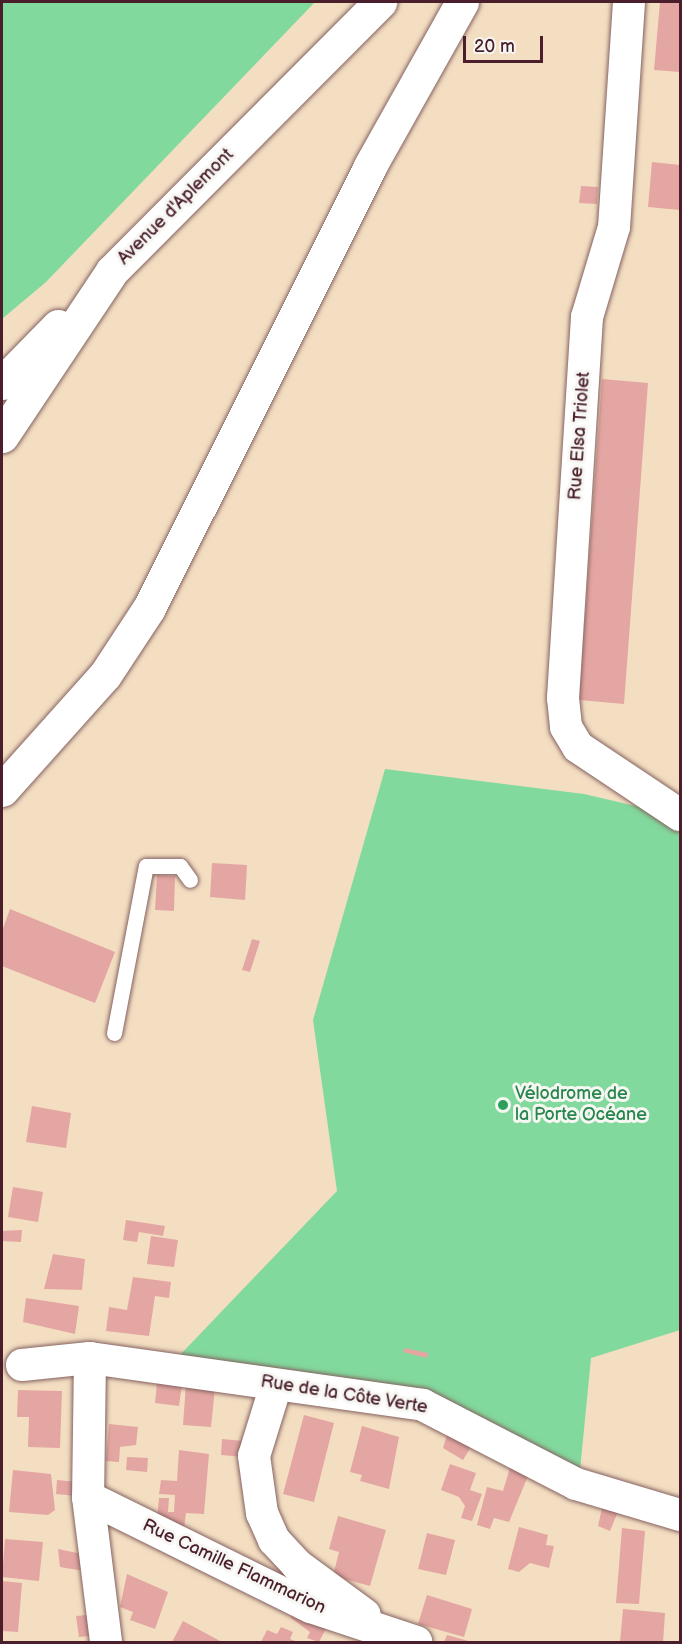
<!DOCTYPE html>
<meta charset="utf-8">
<style>
body{margin:0}
#map{position:relative;width:682px;height:1644px;overflow:hidden;background:#f3dec2;font-family:"Balsamiq Sans",sans-serif}
div>[style]{position:absolute}
.green>*{inset:0;background:#82d99d}
.building>*{inset:0;background:#e4a6a2}
.roads{filter:drop-shadow(0 0 2px #856260) drop-shadow(0 0 2px #856260)}
.lane>*{height:15px;margin:-7.5px;padding:0 7.5px;transform-origin:7.5px;border-radius:7.5px;background:#fff}
.street>*{height:32px;margin:-16px;padding:0 16px;transform-origin:16px;border-radius:16px;background:#fff}
.secondary>*{height:33px;margin:-16.5px;padding:0 16.5px;transform-origin:16.5px;border-radius:16.5px;background:#fff}
.dots>*{width:16px;height:16px;translate:-50% -50%;box-sizing:border-box;border:3px solid #f6f6f2;border-radius:50%}
span{translate:-50% -50%;white-space:nowrap;text-align:center;line-height:1.15;-webkit-text-stroke:6px #f6f6f2;paint-order:stroke}
.street-label{font-size:18px;color:#4a1f2b}
.leisure-label{font-size:18px;color:#27864d}
.left{translate:0 -50%;text-align:left}
.frame{position:absolute;inset:0;border:3px solid #4a1f2b;pointer-events:none}
.scale{position:absolute;left:463px;top:36px;width:80px;height:27px;box-sizing:border-box;border:3px solid #4a1f2b;border-top:0;padding-left:8px;font-size:18px;line-height:21px;white-space:nowrap;color:#4a1f2b;-webkit-text-stroke:4px #f6f6f2;paint-order:stroke}
</style>
<div id="map">
<div class="green">
<i style="clip-path:polygon(2px 2px,315px 2px,46px 282px,2px 319px)"></i>
<i style="clip-path:polygon(385px 769px,584px 794px,644px 808px,680px 828px,680px 1330px,591px 1358px,580px 1470px,436px 1395px,179px 1356px,337px 1191px,313px 1020px)"></i>
</div>
<div class="building">
<i style="clip-path:polygon(660px 2px,680px 2px,680px 72px,654px 70px)"></i>
<i style="clip-path:polygon(652px 162px,680px 165px,680px 210px,648px 207px)"></i>
<i style="clip-path:polygon(581px 186px,598px 187px,597px 204px,579px 203px)"></i>
<i style="clip-path:polygon(602px 379px,648px 383px,624px 704px,579px 700px)"></i>
<i style="clip-path:polygon(212px 863px,247px 865px,245px 900px,210px 897px)"></i>
<i style="clip-path:polygon(157px 875px,175px 876px,174px 911px,155px 910px)"></i>
<i style="clip-path:polygon(10px 909px,115px 952px,95px 1003px,2px 966px,2px 931px)"></i>
<i style="clip-path:polygon(252px 939px,260px 941px,250px 972px,242px 970px)"></i>
<i style="clip-path:polygon(32px 1106px,71px 1113px,66px 1148px,26px 1142px)"></i>
<i style="clip-path:polygon(13px 1187px,43px 1192px,38px 1222px,8px 1217px)"></i>
<i style="clip-path:polygon(126px 1220px,165px 1226px,163px 1236px,139px 1232px,137px 1242px,123px 1240px)"></i>
<i style="clip-path:polygon(22px 1230px,21px 1242px,2px 1241px,2px 1231px)"></i>
<i style="clip-path:polygon(151px 1236px,178px 1240px,174px 1267px,147px 1264px)"></i>
<i style="clip-path:polygon(53px 1254px,85px 1259px,82px 1290px,44px 1289px)"></i>
<i style="clip-path:polygon(133px 1277px,171px 1282px,169px 1298px,155px 1296px,149px 1336px,106px 1331px,109px 1307px,127px 1310px)"></i>
<i style="clip-path:polygon(26px 1298px,79px 1306px,75px 1334px,23px 1322px)"></i>
<i style="clip-path:polygon(405px 1348px,428px 1353px,427px 1358px,403px 1352px)"></i>
<i style="clip-path:polygon(157px 1383px,182px 1385px,179px 1406px,155px 1403px)"></i>
<i style="clip-path:polygon(186px 1384px,215px 1388px,211px 1427px,183px 1425px)"></i>
<i style="clip-path:polygon(18px 1390px,62px 1391px,60px 1448px,28px 1447px,29px 1417px,17px 1417px)"></i>
<i style="clip-path:polygon(304px 1415px,334px 1423px,314px 1502px,283px 1494px)"></i>
<i style="clip-path:polygon(109px 1424px,138px 1427px,136px 1445px,120px 1447px,119px 1462px,106px 1461px)"></i>
<i style="clip-path:polygon(362px 1426px,399px 1437px,389px 1489px,360px 1481px,362px 1475px,350px 1472px)"></i>
<i style="clip-path:polygon(458px 1431px,475px 1440px,463px 1460px,443px 1448px,447px 1435px)"></i>
<i style="clip-path:polygon(222px 1439px,244px 1441px,244px 1457px,221px 1455px)"></i>
<i style="clip-path:polygon(179px 1450px,209px 1454px,204px 1514px,186px 1513px,184px 1528px,157px 1518px,159px 1498px,169px 1498px,168px 1512px,174px 1512px,175px 1495px,159px 1494px,161px 1480px,177px 1481px)"></i>
<i style="clip-path:polygon(127px 1457px,148px 1458px,147px 1472px,126px 1470px)"></i>
<i style="clip-path:polygon(512px 1461px,530px 1471px,509px 1522px,494px 1518px,490px 1529px,477px 1525px,487px 1487px,503px 1491px)"></i>
<i style="clip-path:polygon(450px 1464px,476px 1473px,470px 1490px,482px 1494px,472px 1521px,461px 1518px,465px 1506px,459px 1497px,441px 1490px)"></i>
<i style="clip-path:polygon(13px 1470px,51px 1474px,55px 1510px,48px 1515px,9px 1512px)"></i>
<i style="clip-path:polygon(57px 1480px,77px 1482px,77px 1496px,56px 1494px)"></i>
<i style="clip-path:polygon(603px 1504px,619px 1509px,610px 1531px,598px 1526px)"></i>
<i style="clip-path:polygon(338px 1516px,386px 1530px,370px 1586px,333px 1576px,339px 1552px,329px 1549px)"></i>
<i style="clip-path:polygon(519px 1527px,548px 1535px,546px 1545px,554px 1546px,549px 1568px,530px 1563px,519px 1572px,508px 1569px)"></i>
<i style="clip-path:polygon(622px 1528px,645px 1531px,639px 1604px,616px 1603px)"></i>
<i style="clip-path:polygon(427px 1533px,455px 1540px,446px 1575px,418px 1569px)"></i>
<i style="clip-path:polygon(5px 1539px,43px 1542px,39px 1581px,2px 1577px)"></i>
<i style="clip-path:polygon(58px 1549px,82px 1554px,84px 1571px,60px 1567px)"></i>
<i style="clip-path:polygon(127px 1574px,168px 1592px,155px 1629px,130px 1620px,133px 1612px,120px 1607px)"></i>
<i style="clip-path:polygon(2px 1581px,22px 1583px,18px 1632px,2px 1631px)"></i>
<i style="clip-path:polygon(427px 1595px,472px 1609px,464px 1637px,418px 1624px)"></i>
<i style="clip-path:polygon(290px 1606px,329px 1623px,319px 1642px,307px 1638px,310px 1632px,291px 1618px)"></i>
<i style="clip-path:polygon(623px 1609px,665px 1613px,663px 1642px,620px 1642px)"></i>
<i style="clip-path:polygon(87px 1615px,89px 1636px,79px 1637px,76px 1616px)"></i>
<i style="clip-path:polygon(183px 1621px,222px 1642px,172px 1642px)"></i>
<i style="clip-path:polygon(281px 1627px,293px 1632px,290px 1639px,298px 1642px,261px 1642px,267px 1630px,277px 1634px)"></i>
<i style="clip-path:polygon(447px 1635px,472px 1642px,444px 1642px)"></i>
</div>
<div class="roads">
<div class="lane">
<i style="left:114px;top:1033px;width:170px;rotate:-79.2deg"></i>
<i style="left:146px;top:866px;width:34px"></i>
<i style="left:180px;top:866px;width:17px;rotate:54deg"></i>
</div>
<div class="street">
<i style="left:629px;top:2px;width:225px;rotate:93.8deg"></i>
<i style="left:614px;top:227px;width:94px;rotate:106.7deg"></i>
<i style="left:587px;top:317px;width:382px;rotate:93.6deg"></i>
<i style="left:563px;top:698px;width:29px;rotate:84deg"></i>
<i style="left:566px;top:727px;width:23px;rotate:59deg"></i>
<i style="left:578px;top:747px;width:123px;rotate:33.7deg"></i>
<i style="left:90px;top:1358px;width:139px;rotate:90.8deg"></i>
<i style="left:88px;top:1497px;width:146px;rotate:82.9deg"></i>
<i style="left:22px;top:1365px;width:68px;rotate:-5.9deg"></i>
<i style="left:90px;top:1358px;width:336px;rotate:8deg"></i>
<i style="left:423px;top:1405px;width:172px;rotate:27.3deg"></i>
<i style="left:576px;top:1484px;width:109px;rotate:16.6deg"></i>
<i style="left:276px;top:1385px;width:74px;rotate:107.2deg"></i>
<i style="left:254px;top:1456px;width:58px;rotate:82deg"></i>
<i style="left:262px;top:1513px;width:30px;rotate:66deg"></i>
<i style="left:274px;top:1540px;width:34px;rotate:47deg"></i>
<i style="left:297px;top:1565px;width:84px;rotate:36.3deg"></i>
<i style="left:88px;top:1497px;width:249px;rotate:26.3deg"></i>
<i style="left:311px;top:1607px;width:111px;rotate:18.4deg"></i>
</div>
<div class="secondary">
<i style="left:2px;top:383px;width:80px;rotate:-45.5deg"></i>
<i style="left:2px;top:436px;width:198px;rotate:-56.3deg"></i>
<i style="left:112px;top:271px;width:380px;rotate:-45.1deg"></i>
<i style="left:2px;top:790px;width:154px;rotate:-48.2deg"></i>
<i style="left:105px;top:675px;width:80px;rotate:-56.7deg"></i>
<i style="left:149px;top:608px;width:494px;rotate:-63.4deg"></i>
<i style="left:370px;top:166px;width:188px;rotate:-60.7deg"></i>
</div>
</div>
<div class="dots">
<i style="left:503px;top:1105px;background:#2e9e5b"></i>
</div>
<div class="street-label">
<span style="left:176px;top:207px;rotate:-45deg">Avenue d'Aplemont</span>
<span style="left:580px;top:436px;rotate:-86deg">Rue Elsa Triolet</span>
<span style="left:344px;top:1395px;rotate:9deg">Rue de la Côte Verte</span>
<span style="left:234px;top:1567px;rotate:25deg">Rue Camille Flammarion</span>
</div>
<div class="leisure-label">
<span class="left" style="left:515px;top:1105px">Vélodrome de<br>la Porte Océane</span>
</div>
<div class="frame"></div>
<div class="scale">20 m</div>
</div>
